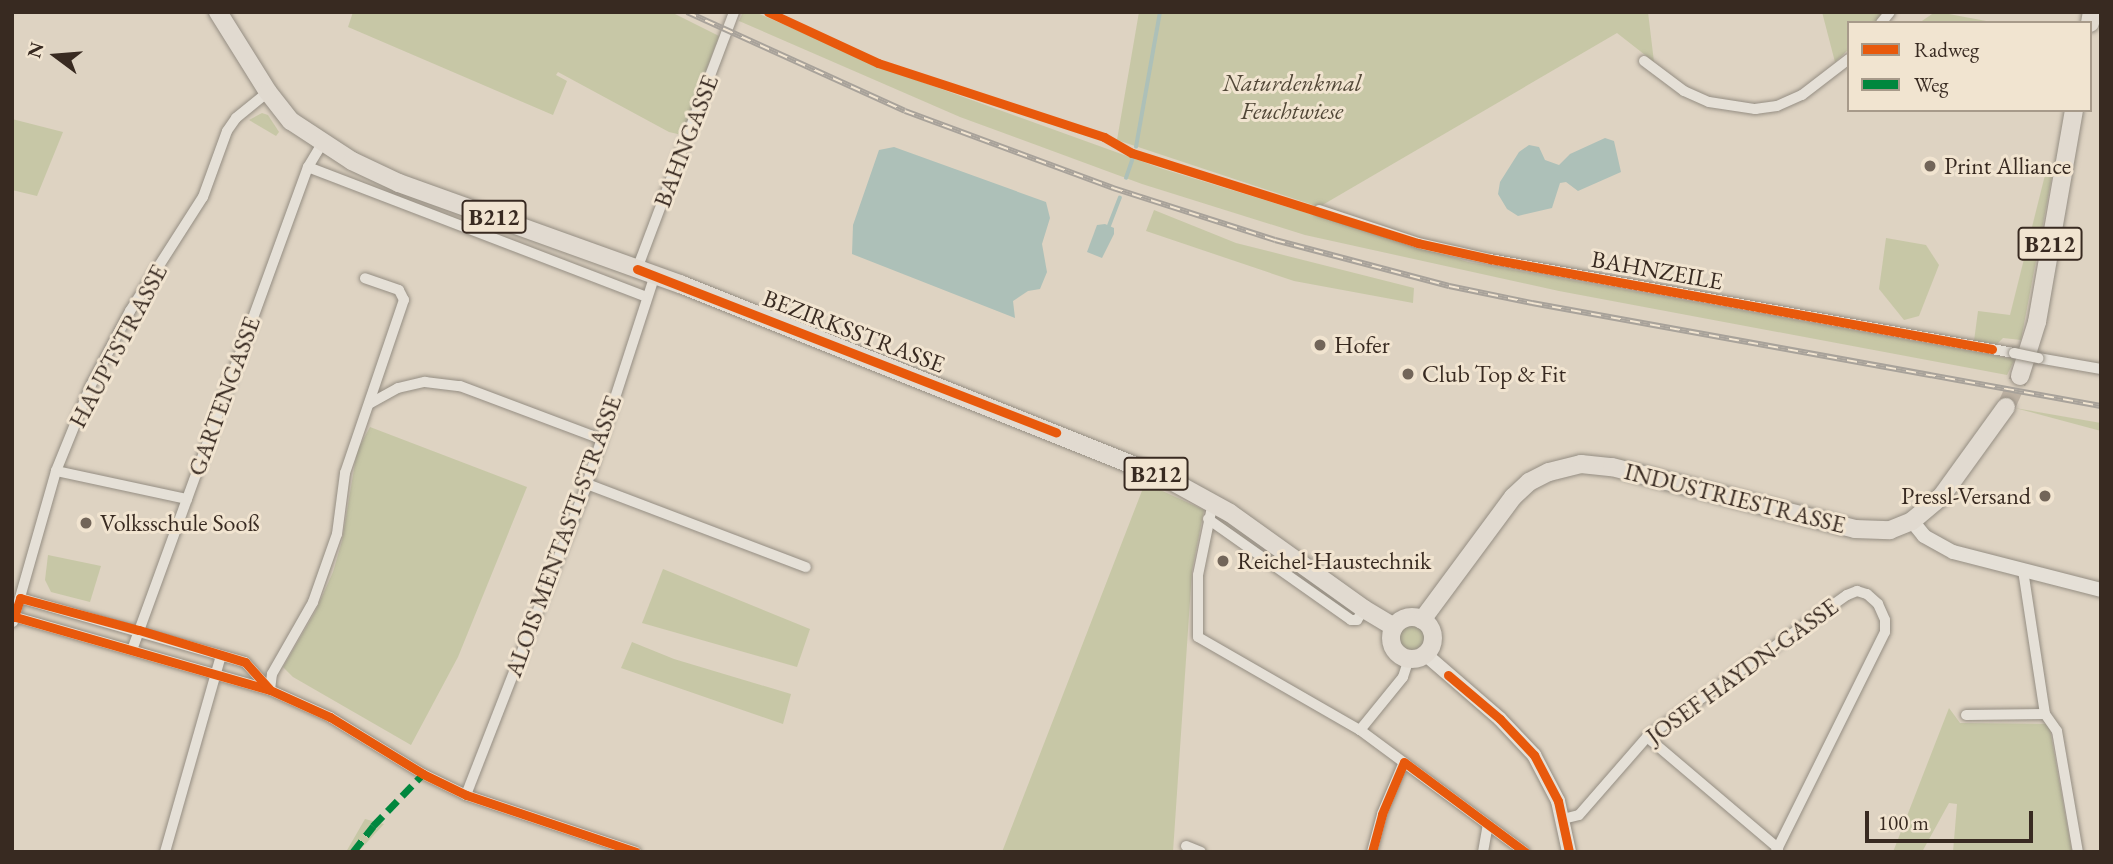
<!DOCTYPE html>
<meta charset="utf-8">
<style>
body{margin:0}
#map{position:relative;width:2113px;height:864px;overflow:hidden;background:#ded3c2;font-family:"EB Garamond",serif}
div>[style]{position:absolute}
.green>*{inset:0;background:#c7c7a6}
.round{border-radius:50%}
.water>*{inset:0;background:#adc0b8}
.stream>*{height:3.5px;margin:-1.75px;padding:0 1.75px;transform-origin:1.75px;border-radius:1.75px;background:#adc0b8}
.primary-tunnel>*{height:18px;margin-top:-9px;transform-origin:0;background:repeating-linear-gradient(90deg,#bdb1a2 0 18px,transparent 0 27px)}
.roads{filter:drop-shadow(0 0 2px #958e83) drop-shadow(0 0 2px #958e83)}
.minor>*{height:10px;margin:-5px;padding:0 5px;transform-origin:5px;border-radius:5px;background:#e5e0d7}
.tertiary>*{height:14px;margin:-7px;padding:0 7px;transform-origin:7px;border-radius:7px;background:#e5e0d7}
.primary>*{height:18px;margin:-9px;padding:0 9px;transform-origin:9px;border-radius:9px;background:#e1dad0}
.primary>.ring{margin:-9px;padding:0;box-sizing:content-box;background:none;border:18px solid #e1dad0;border-radius:50%}
.rail>*{height:6px;margin-top:-3px;transform-origin:0;background:repeating-linear-gradient(90deg,#f1e4d0 0 10px,#a8a29a 0 20px);box-sizing:border-box;border-block:2px solid #a8a29a}
.bridges{filter:drop-shadow(0 0 2px #958e83) drop-shadow(0 0 2px #958e83)}
.minor-bridge>*{height:10px;margin:-5px;padding:0 5px;transform-origin:5px;border-radius:5px;background:#e5e0d7}
.quiet>*{height:7px;margin-top:-3.5px;transform-origin:0;background:repeating-linear-gradient(90deg,#00873e 0 14px,transparent 0 21px)}
.cycleway>*{height:9px;margin:-4.5px;padding:0 4.5px;transform-origin:4.5px;border-radius:4.5px;background:#e8590c}
.dots>*{width:19px;height:19px;translate:-50% -50%;box-sizing:border-box;border:4px solid #f1e4d0;border-radius:50%}
span{translate:-50% -50%;white-space:nowrap;text-align:center;line-height:1.15;-webkit-text-stroke:6px #f1e4d0;paint-order:stroke}
.shield-label span{padding:2px 5px;background:#f1e4d0;border:2px solid;border-radius:5px;-webkit-text-stroke-width:0}
.shield-label{font-size:23px;color:#382a21;font-weight:700}
.park-label{font-size:24px;color:#514737;font-style:italic}
.street-label{font-size:24px;color:#382a21}
.poi-label{font-size:24px;color:#382a21}
.left{translate:0 -50%;text-align:left}
.right{translate:-100% -50%;text-align:right}
.frame{position:absolute;inset:0;border:14px solid #382a21;pointer-events:none}
.legend{position:absolute;left:1847px;top:21px;width:245px;height:91px;box-sizing:border-box;background:#f1e4d0;border:2px solid #a79a8a;margin:0;padding:9px 12px;list-style:none;font-size:21px;color:#382a21}
.legend li{display:flex;align-items:center;gap:14px;height:35px}
.legend b{width:35px;border:2px solid #a79a8a}
.north{position:absolute;left:21px;top:21px;width:70px;height:70px;-webkit-text-stroke:5px #f1e4d0;paint-order:stroke;rotate:286deg;font-size:19px;font-weight:700;line-height:28px;text-align:center;color:#382a21}
.north::after{content:'';display:block;margin:auto;width:24px;height:32px;background:#382a21;clip-path:polygon(50% 0,100% 100%,50% 72%,0 100%)}
.scale{position:absolute;left:1865px;top:811px;width:168px;height:32px;box-sizing:border-box;border:4px solid #382a21;border-top:0;padding-left:9px;font-size:21px;line-height:24px;white-space:nowrap;color:#382a21;-webkit-text-stroke:5px #f1e4d0;paint-order:stroke}
</style>
<div id="map">
<div class="green">
<i style="clip-path:polygon(353px 12px,671px 12px,719px 36px,682px 135px,669px 132px,558px 72px,556px 75px,567px 81px,553px 115px,348px 27px)"></i>
<i style="clip-path:polygon(743px 12px,755px 12px,883px 68px,1163px 169px,1468px 262px,2015px 359px,2007px 375px,1559px 291px,1305px 235px,1142px 184px,960px 117px,739px 21px)"></i>
<i style="clip-path:polygon(1139px 12px,1648px 12px,1654px 62px,1617px 33px,1319px 207px,1117px 140px)"></i>
<i style="clip-path:polygon(1822px 12px,1886px 12px,1878px 23px,1849px 23px,1849px 49px,1835px 62px)"></i>
<i style="clip-path:polygon(1935px 12px,1938px 12px,1997px 23px,1919px 23px)"></i>
<i style="clip-path:polygon(262px 113px,268px 115px,279px 132px,276px 136px,249px 120px)"></i>
<i style="clip-path:polygon(12px 119px,63px 132px,37px 196px,12px 190px)"></i>
<i style="clip-path:polygon(2045px 175px,2052px 176px,2021px 340px,2003px 338px,1997px 344px,1974px 341px,1978px 311px,2010px 315px)"></i>
<i style="clip-path:polygon(1154px 210px,1236px 243px,1414px 288px,1413px 303px,1294px 281px,1146px 231px)"></i>
<i style="clip-path:polygon(1886px 238px,1926px 245px,1939px 265px,1919px 316px,1904px 320px,1879px 289px)"></i>
<i style="clip-path:polygon(2015px 408px,2101px 423px,2101px 431px)"></i>
<i style="clip-path:polygon(370px 427px,527px 487px,458px 657px,411px 745px,293px 677px,283px 667px,315px 612px,333px 572px,342px 541px,357px 451px)"></i>
<i style="clip-path:polygon(1145px 483px,1204px 510px,1192px 571px,1173px 852px,1002px 852px)"></i>
<i style="clip-path:polygon(48px 555px,101px 566px,90px 602px,51px 592px,45px 580px)"></i>
<i style="clip-path:polygon(663px 569px,810px 629px,797px 667px,642px 623px)"></i>
<i class="round" style="left:1398px;top:624px;width:26px;height:26px"></i>
<i style="clip-path:polygon(632px 642px,674px 659px,791px 694px,783px 724px,621px 668px)"></i>
<i style="clip-path:polygon(1949px 708px,1960px 723px,2049px 724px,2072px 852px,1953px 852px,1957px 804px,1949px 803px,1922px 852px,1893px 852px)"></i>
<i style="clip-path:polygon(365px 819px,384px 824px,358px 852px,346px 852px)"></i>
</div>
<div class="water">
<i style="clip-path:polygon(1605px 138px,1614px 141px,1621px 172px,1578px 191px,1566px 182px,1560px 183px,1552px 208px,1518px 216px,1507px 209px,1498px 194px,1500px 182px,1519px 152px,1529px 145px,1539px 147px,1545px 160px,1559px 165px,1570px 154px)"></i>
<i style="clip-path:polygon(894px 147px,1046px 202px,1050px 218px,1042px 244px,1047px 272px,1040px 289px,1028px 291px,1013px 301px,1015px 318px,852px 254px,853px 225px,879px 150px)"></i>
<i style="clip-path:polygon(1105px 224px,1114px 228px,1114px 234px,1102px 258px,1087px 252px,1097px 225px)"></i>
</div>
<div class="stream">
<i style="left:1136px;top:147px;width:137px;rotate:-79.9deg"></i>
<i style="left:1126px;top:178px;width:21px;rotate:-71deg"></i>
<i style="left:1109px;top:226px;width:30px;rotate:-69deg"></i>
</div>
<div class="primary-tunnel">
<i style="left:2006px;top:407px;width:34px;rotate:-66deg"></i>
</div>
<div class="roads">
<div class="minor">
<i style="left:1881px;top:23px;width:14px;rotate:-51deg"></i>
<i style="left:1644px;top:61px;width:50px;rotate:36.9deg"></i>
<i style="left:1684px;top:91px;width:27px;rotate:24deg"></i>
<i style="left:1709px;top:102px;width:47px;rotate:8.7deg"></i>
<i style="left:1755px;top:109px;width:22px;rotate:-8deg"></i>
<i style="left:1777px;top:106px;width:27px;rotate:-24deg"></i>
<i style="left:1802px;top:95px;width:59px;rotate:-37.5deg"></i>
<i style="left:308px;top:167px;width:363px;rotate:21deg"></i>
<i style="left:1319px;top:210px;width:104px;rotate:18.4deg"></i>
<i style="left:1418px;top:243px;width:74px;rotate:12.5deg"></i>
<i style="left:1490px;top:259px;width:532px;rotate:10.17deg"></i>
<i style="left:637px;top:269px;width:275px;rotate:-69.3deg"></i>
<i style="left:2038px;top:358px;width:64px;rotate:9.9deg"></i>
<i style="left:369px;top:404px;width:33px;rotate:-29deg"></i>
<i style="left:398px;top:388px;width:28px;rotate:-13deg"></i>
<i style="left:425px;top:382px;width:35px;rotate:7deg"></i>
<i style="left:460px;top:386px;width:151px;rotate:20.6deg"></i>
<i style="left:56px;top:471px;width:134px;rotate:12.1deg"></i>
<i style="left:587px;top:484px;width:234px;rotate:20.8deg"></i>
<i style="left:1213px;top:502px;width:75px;rotate:101.6deg"></i>
<i style="left:1198px;top:575px;width:62px;rotate:90deg"></i>
<i style="left:1198px;top:637px;width:187px;rotate:29.9deg"></i>
<i style="left:1360px;top:730px;width:205px;rotate:36.5deg"></i>
<i style="left:1208px;top:519px;width:175px;rotate:35.2deg"></i>
<i style="left:1351px;top:620px;width:6px"></i>
<i style="left:1357px;top:620px;width:13px;rotate:-58deg"></i>
<i style="left:20px;top:598px;width:234px;rotate:15.9deg"></i>
<i style="left:245px;top:662px;width:36px;rotate:48deg"></i>
<i style="left:12px;top:616px;width:268px;rotate:16deg"></i>
<i style="left:270px;top:690px;width:66px;rotate:24.2deg"></i>
<i style="left:330px;top:717px;width:109px;rotate:31.5deg"></i>
<i style="left:423px;top:774px;width:48px;rotate:26deg"></i>
<i style="left:466px;top:795px;width:179px;rotate:18.5deg"></i>
<i style="left:13px;top:622px;width:157px;rotate:-74.1deg"></i>
<i style="left:56px;top:471px;width:93px;rotate:-67.9deg"></i>
<i style="left:91px;top:385px;width:84px;rotate:-62.2deg"></i>
<i style="left:130px;top:311px;width:135px;rotate:-57.4deg"></i>
<i style="left:203px;top:197px;width:70px;rotate:-70deg"></i>
<i style="left:227px;top:131px;width:16px;rotate:-55deg"></i>
<i style="left:236px;top:118px;width:41px;rotate:-39.1deg"></i>
<i style="left:132px;top:650px;width:514px;rotate:-69.98deg"></i>
<i style="left:308px;top:167px;width:27px;rotate:-59deg"></i>
<i style="left:270px;top:690px;width:16px;rotate:-83deg"></i>
<i style="left:272px;top:674px;width:83px;rotate:-60.3deg"></i>
<i style="left:313px;top:602px;width:72px;rotate:-70.6deg"></i>
<i style="left:337px;top:534px;width:62px;rotate:-82.5deg"></i>
<i style="left:345px;top:473px;width:183px;rotate:-71.2deg"></i>
<i style="left:404px;top:300px;width:11px;rotate:-117deg"></i>
<i style="left:399px;top:290px;width:36px;rotate:-161deg"></i>
<i style="left:2045px;top:714px;width:21px;rotate:55deg"></i>
<i style="left:2057px;top:731px;width:123px;rotate:80.2deg"></i>
<i style="left:1966px;top:715px;width:79px;rotate:-0.7deg"></i>
<i style="left:2045px;top:714px;width:145px;rotate:-98.7deg"></i>
<i style="left:1360px;top:730px;width:68px;rotate:-50.9deg"></i>
<i style="left:1403px;top:677px;width:20px;rotate:-72deg"></i>
<i style="left:1647px;top:737px;width:172px;rotate:40.3deg"></i>
<i style="left:466px;top:795px;width:334px;rotate:-68.7deg"></i>
<i style="left:587px;top:484px;width:220px;rotate:-72deg"></i>
<i style="left:1563px;top:819px;width:16px;rotate:-14deg"></i>
<i style="left:1579px;top:815px;width:103px;rotate:-48.9deg"></i>
<i style="left:1647px;top:737px;width:245px;rotate:-35.4deg"></i>
<i style="left:1847px;top:595px;width:11px;rotate:-22deg"></i>
<i style="left:1857px;top:591px;width:10px;rotate:17deg"></i>
<i style="left:1867px;top:594px;width:15px;rotate:42deg"></i>
<i style="left:1878px;top:604px;width:17px;rotate:66deg"></i>
<i style="left:1885px;top:620px;width:12px;rotate:90deg"></i>
<i style="left:1885px;top:632px;width:246px;rotate:116.4deg"></i>
<i style="left:1186px;top:846px;width:16px;rotate:22deg"></i>
<i style="left:165px;top:852px;width:204px;rotate:-74.1deg"></i>
<i style="left:1372px;top:852px;width:39px;rotate:-75deg"></i>
<i style="left:1382px;top:814px;width:56px;rotate:-67.1deg"></i>
<i style="left:1483px;top:852px;width:27px;rotate:-80deg"></i>
</div>
<div class="tertiary">
<i style="left:1912px;top:521px;width:19px;rotate:51deg"></i>
<i style="left:1924px;top:536px;width:33px;rotate:29deg"></i>
<i style="left:1953px;top:552px;width:153px;rotate:14.4deg"></i>
<i style="left:1425px;top:654px;width:99px;rotate:40.9deg"></i>
<i style="left:1500px;top:719px;width:50px;rotate:46.6deg"></i>
<i style="left:1534px;top:755px;width:52px;rotate:62.4deg"></i>
<i style="left:1558px;top:801px;width:52px;rotate:77.8deg"></i>
</div>
<div class="primary">
<i style="left:218px;top:12px;width:94px;rotate:58deg"></i>
<i style="left:268px;top:92px;width:37px;rotate:52deg"></i>
<i style="left:291px;top:121px;width:73px;rotate:33.3deg"></i>
<i style="left:352px;top:161px;width:52px;rotate:25.1deg"></i>
<i style="left:399px;top:183px;width:299px;rotate:19.8deg"></i>
<i style="left:680px;top:284px;width:528px;rotate:21.8deg"></i>
<i style="left:1170px;top:480px;width:68px;rotate:28.8deg"></i>
<i style="left:1230px;top:513px;width:165px;rotate:35.6deg"></i>
<i style="left:1364px;top:609px;width:35px;rotate:31deg"></i>
<i style="left:2090px;top:23px;width:11px;rotate:-80deg"></i>
<i style="left:2020px;top:376px;width:57px;rotate:-72.5deg"></i>
<i style="left:2037px;top:322px;width:215px;rotate:-80.1deg"></i>
<i class="ring" style="left:1391px;top:617px;width:24px;height:24px"></i>
<i style="left:1422px;top:620px;width:153px;rotate:-53.5deg"></i>
<i style="left:1513px;top:497px;width:22px;rotate:-43deg"></i>
<i style="left:1529px;top:482px;width:22px;rotate:-27deg"></i>
<i style="left:1549px;top:472px;width:33px;rotate:-14deg"></i>
<i style="left:1581px;top:464px;width:31px;rotate:6deg"></i>
<i style="left:1612px;top:467px;width:251px;rotate:14.3deg"></i>
<i style="left:1855px;top:529px;width:35px;rotate:2deg"></i>
<i style="left:1890px;top:530px;width:24px;rotate:-22deg"></i>
<i style="left:1912px;top:521px;width:38px;rotate:-40deg"></i>
<i style="left:1941px;top:497px;width:111px;rotate:-54.2deg"></i>
</div>
</div>
<div class="rail">
<i style="left:687px;top:12px;width:239px;rotate:24.4deg"></i>
<i style="left:905px;top:111px;width:222px;rotate:20.3deg"></i>
<i style="left:1113px;top:188px;width:170px;rotate:17.8deg"></i>
<i style="left:1275px;top:240px;width:180px;rotate:14.8deg"></i>
<i style="left:1449px;top:286px;width:85px;rotate:11.6deg"></i>
<i style="left:1532px;top:303px;width:578px;rotate:10.26deg"></i>
</div>
<div class="bridges">
<div class="minor-bridge">
<i style="left:2014px;top:353px;width:25px;rotate:12deg"></i>
</div>
</div>
<div class="quiet">
<i style="left:353px;top:852px;width:33px;rotate:-52deg"></i>
<i style="left:373px;top:826px;width:72px;rotate:-46.1deg"></i>
</div>
<div class="cycleway">
<i style="left:768px;top:12px;width:121px;rotate:24.9deg"></i>
<i style="left:878px;top:63px;width:238px;rotate:18.1deg"></i>
<i style="left:1104px;top:137px;width:32px;rotate:30deg"></i>
<i style="left:1132px;top:153px;width:300px;rotate:17.5deg"></i>
<i style="left:1418px;top:243px;width:74px;rotate:12.5deg"></i>
<i style="left:1490px;top:259px;width:510px;rotate:10.16deg"></i>
<i style="left:637px;top:269px;width:450px;rotate:21.3deg"></i>
<i style="left:12px;top:616px;width:268px;rotate:16deg"></i>
<i style="left:270px;top:690px;width:66px;rotate:24.2deg"></i>
<i style="left:330px;top:717px;width:109px;rotate:31.5deg"></i>
<i style="left:423px;top:774px;width:48px;rotate:26deg"></i>
<i style="left:466px;top:795px;width:179px;rotate:18.5deg"></i>
<i style="left:14px;top:617px;width:20px;rotate:-72deg"></i>
<i style="left:20px;top:598px;width:123px;rotate:15.1deg"></i>
<i style="left:139px;top:630px;width:111px;rotate:16.8deg"></i>
<i style="left:245px;top:662px;width:36px;rotate:48deg"></i>
<i style="left:1448px;top:675px;width:68px;rotate:40.2deg"></i>
<i style="left:1500px;top:719px;width:50px;rotate:46.6deg"></i>
<i style="left:1534px;top:755px;width:52px;rotate:62.4deg"></i>
<i style="left:1558px;top:801px;width:52px;rotate:77.8deg"></i>
<i style="left:1372px;top:852px;width:39px;rotate:-75deg"></i>
<i style="left:1382px;top:814px;width:56px;rotate:-67.1deg"></i>
<i style="left:1404px;top:762px;width:151px;rotate:36.6deg"></i>
</div>
<div class="dots">
<i style="left:1930px;top:166px;background:#726559"></i>
<i style="left:1320px;top:345px;background:#726559"></i>
<i style="left:1408px;top:374px;background:#726559"></i>
<i style="left:2045px;top:496px;background:#726559"></i>
<i style="left:86px;top:523px;background:#726559"></i>
<i style="left:1223px;top:561px;background:#726559"></i>
</div>
<div class="shield-label">
<span style="left:494px;top:217px">B212</span>
<span style="left:2050px;top:244px">B212</span>
<span style="left:1156px;top:474px">B212</span>
</div>
<div class="park-label">
<span style="left:1292px;top:97px">Naturdenkmal<br>Feuchtwiese</span>
</div>
<div class="street-label">
<span style="left:686px;top:141px;rotate:-69deg">BAHNGASSE</span>
<span style="left:1657px;top:270px;rotate:10deg">BAHNZEILE</span>
<span style="left:854px;top:331px;rotate:21deg">BEZIRKSSTRASSE</span>
<span style="left:118px;top:346px;rotate:-62deg">HAUPTSTRASSE</span>
<span style="left:224px;top:396px;rotate:-70deg">GARTENGASSE</span>
<span style="left:1735px;top:498px;rotate:14deg">INDUSTRIESTRASSE</span>
<span style="left:563px;top:536px;rotate:-70deg">ALOIS MENTASTI-STRASSE</span>
<span style="left:1742px;top:671px;rotate:-36deg">JOSEF HAYDN-GASSE</span>
</div>
<div class="poi-label">
<span class="left" style="left:1944px;top:166px">Print Alliance</span>
<span class="left" style="left:1334px;top:345px">Hofer</span>
<span class="left" style="left:1422px;top:374px">Club Top &amp; Fit</span>
<span class="right" style="left:2031px;top:496px">Pressl-Versand</span>
<span class="left" style="left:100px;top:523px">Volksschule Sooß</span>
<span class="left" style="left:1237px;top:561px">Reichel-Haustechnik</span>
</div>
<div class="frame"></div>
<ul class="legend">
<li><b style="height:9px;background:#e8590c"></b>Radweg</li>
<li><b style="height:9px;background:#00873e"></b>Weg</li>
</ul>
<div class="north">N</div>
<div class="scale">100 m</div>
</div>
